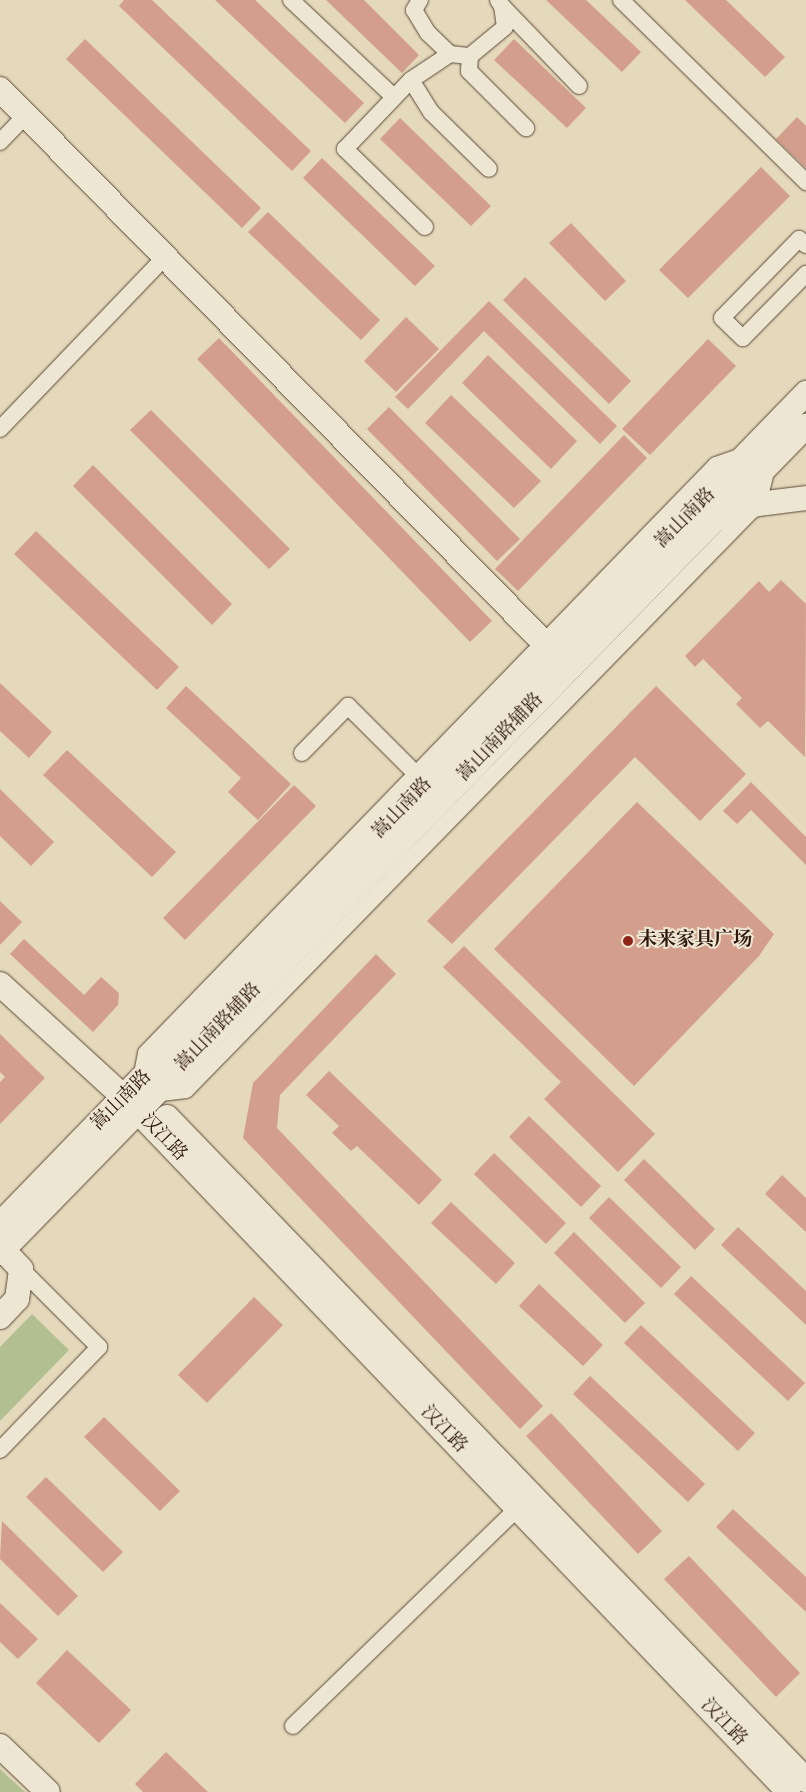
<!DOCTYPE html>
<meta charset="utf-8">
<style>
body{margin:0}
#map{position:relative;width:806px;height:1792px;overflow:hidden;background:#e4d9ba;font-family:"Sorts Mill Goudy","Noto Serif SC",serif}
div>[style]{position:absolute}
.green>*{inset:0;background:#b2bf91}
.building>*{inset:0;background:#d49e8c}
.roads{filter:drop-shadow(0 0 1px #5c4738) drop-shadow(0 0 1px #5c4738)}
.street>*{height:16px;margin:-8px;padding:0 8px;transform-origin:8px;border-radius:8px;background:#ede6d2}
.secondary>*{height:24px;margin:-12px;padding:0 12px;transform-origin:12px;border-radius:12px;background:#ede6d2}
.dots>*{width:14px;height:14px;translate:-50% -50%;box-sizing:border-box;border:2px solid #ede6d2;border-radius:50%}
span{translate:-50% -50%;white-space:nowrap;text-align:center;line-height:1.15;-webkit-text-stroke:4px #ede6d2;paint-order:stroke}
.street-label{font-size:19px;color:#2e160d}
.poi-label{font-size:19px;color:#2e160d;font-weight:700}
.left{translate:0 -50%;text-align:left}
</style>
<div id="map">
<div class="green">
<i style="clip-path:polygon(32px 1314px,69px 1350px,0 1421px,0 1347px)"></i>
<i style="clip-path:polygon(0 1769px,25px 1792px,0 1792px)"></i>
</div>
<div class="building">
<i style="clip-path:polygon(124px 0,152px 0,311px 151px,292px 171px,119px 6px)"></i>
<i style="clip-path:polygon(215px 0,255px 0,364px 103px,345px 123px)"></i>
<i style="clip-path:polygon(326px 0,364px 0,419px 55px,402px 73px)"></i>
<i style="clip-path:polygon(546px 0,586px 0,641px 52px,622px 72px)"></i>
<i style="clip-path:polygon(685px 0,726px 0,785px 57px,765px 77px)"></i>
<i style="clip-path:polygon(85px 39px,261px 208px,242px 228px,66px 59px)"></i>
<i style="clip-path:polygon(514px 39px,586px 108px,567px 128px,494px 60px)"></i>
<i style="clip-path:polygon(797px 117px,806px 126px,806px 168px,776px 139px)"></i>
<i style="clip-path:polygon(400px 118px,491px 206px,471px 226px,380px 139px)"></i>
<i style="clip-path:polygon(322px 158px,435px 266px,415px 286px,303px 178px)"></i>
<i style="clip-path:polygon(761px 167px,790px 196px,688px 298px,659px 270px)"></i>
<i style="clip-path:polygon(268px 212px,380px 320px,361px 340px,248px 232px)"></i>
<i style="clip-path:polygon(571px 223px,626px 281px,605px 301px,549px 243px)"></i>
<i style="clip-path:polygon(525px 277px,631px 381px,609px 404px,503px 300px)"></i>
<i style="clip-path:polygon(489px 301px,617px 426px,600px 444px,484px 331px,408px 409px,395px 397px)"></i>
<i style="clip-path:polygon(406px 317px,439px 349px,396px 392px,364px 361px)"></i>
<i style="clip-path:polygon(219px 338px,492px 621px,470px 642px,197px 359px)"></i>
<i style="clip-path:polygon(708px 339px,736px 366px,650px 455px,622px 429px)"></i>
<i style="clip-path:polygon(488px 355px,577px 441px,551px 469px,462px 383px)"></i>
<i style="clip-path:polygon(451px 395px,541px 481px,514px 508px,425px 423px)"></i>
<i style="clip-path:polygon(389px 407px,520px 539px,497px 561px,367px 429px)"></i>
<i style="clip-path:polygon(151px 410px,290px 549px,269px 569px,130px 430px)"></i>
<i style="clip-path:polygon(624px 435px,647px 458px,518px 591px,495px 569px)"></i>
<i style="clip-path:polygon(93px 465px,232px 604px,212px 625px,73px 486px)"></i>
<i style="clip-path:polygon(36px 531px,179px 667px,157px 690px,14px 554px)"></i>
<i style="clip-path:polygon(781px 580px,806px 604px,805px 757px,768px 721px,760px 728px,736px 704px,742px 698px,703px 659px,695px 667px,685px 656px,759px 581px,769px 592px)"></i>
<i style="clip-path:polygon(0 683px,52px 732px,29px 758px,0 731px)"></i>
<i style="clip-path:polygon(186px 686px,291px 784px,258px 820px,228px 792px,241px 778px,166px 708px)"></i>
<i style="clip-path:polygon(656px 686px,746px 774px,700px 821px,635px 757px,452px 944px,427px 921px)"></i>
<i style="clip-path:polygon(67px 750px,176px 852px,152px 877px,43px 775px)"></i>
<i style="clip-path:polygon(751px 782px,806px 837px,806px 865px,751px 810px,737px 824px,723px 811px)"></i>
<i style="clip-path:polygon(294px 785px,316px 806px,185px 940px,163px 918px)"></i>
<i style="clip-path:polygon(0 789px,54px 842px,31px 866px,0 836px)"></i>
<i style="clip-path:polygon(637px 802px,774px 934px,759px 956px,634px 1086px,494px 949px)"></i>
<i style="clip-path:polygon(0 901px,22px 922px,0 945px)"></i>
<i style="clip-path:polygon(24px 939px,84px 995px,101px 977px,119px 993px,118px 1005px,93px 1032px,10px 954px)"></i>
<i style="clip-path:polygon(464px 946px,655px 1134px,618px 1172px,544px 1099px,561px 1082px,443px 967px)"></i>
<i style="clip-path:polygon(376px 954px,396px 974px,280px 1095px,277px 1128px,543px 1406px,520px 1429px,243px 1138px,253px 1083px)"></i>
<i style="clip-path:polygon(0 1034px,45px 1078px,0 1124px,0 1082px,5px 1077px,0 1072px)"></i>
<i style="clip-path:polygon(329px 1071px,442px 1180px,419px 1205px,357px 1146px,351px 1151px,332px 1133px,339px 1126px,306px 1095px)"></i>
<i style="clip-path:polygon(529px 1116px,601px 1186px,581px 1207px,509px 1137px)"></i>
<i style="clip-path:polygon(494px 1153px,566px 1223px,546px 1244px,474px 1174px)"></i>
<i style="clip-path:polygon(644px 1159px,715px 1229px,695px 1250px,624px 1180px)"></i>
<i style="clip-path:polygon(782px 1175px,806px 1198px,806px 1232px,765px 1194px)"></i>
<i style="clip-path:polygon(609px 1197px,681px 1267px,661px 1288px,589px 1218px)"></i>
<i style="clip-path:polygon(451px 1202px,515px 1263px,496px 1284px,431px 1223px)"></i>
<i style="clip-path:polygon(738px 1227px,806px 1291px,806px 1325px,721px 1245px)"></i>
<i style="clip-path:polygon(574px 1232px,645px 1303px,625px 1323px,554px 1253px)"></i>
<i style="clip-path:polygon(691px 1276px,805px 1383px,788px 1401px,674px 1294px)"></i>
<i style="clip-path:polygon(539px 1284px,603px 1345px,583px 1366px,519px 1306px)"></i>
<i style="clip-path:polygon(254px 1297px,283px 1325px,207px 1403px,178px 1375px)"></i>
<i style="clip-path:polygon(641px 1325px,755px 1433px,738px 1451px,624px 1343px)"></i>
<i style="clip-path:polygon(590px 1376px,705px 1484px,688px 1502px,573px 1394px)"></i>
<i style="clip-path:polygon(551px 1413px,662px 1531px,638px 1554px,526px 1436px)"></i>
<i style="clip-path:polygon(104px 1417px,180px 1491px,160px 1511px,84px 1437px)"></i>
<i style="clip-path:polygon(46px 1477px,123px 1552px,103px 1572px,26px 1497px)"></i>
<i style="clip-path:polygon(733px 1509px,806px 1577px,806px 1612px,716px 1527px)"></i>
<i style="clip-path:polygon(2px 1521px,78px 1596px,58px 1616px,0 1559px)"></i>
<i style="clip-path:polygon(689px 1556px,800px 1673px,776px 1697px,664px 1579px)"></i>
<i style="clip-path:polygon(0 1603px,38px 1639px,18px 1659px,0 1642px)"></i>
<i style="clip-path:polygon(67px 1650px,131px 1710px,99px 1743px,36px 1683px)"></i>
<i style="clip-path:polygon(166px 1752px,208px 1792px,143px 1792px,135px 1784px)"></i>
</div>
<div class="roads">
<div class="street">
<i style="left:291px;top:0;width:141px;rotate:43.3deg"></i>
<i style="left:420px;top:0;width:12px;rotate:121deg"></i>
<i style="left:414px;top:10px;width:27px;rotate:59deg"></i>
<i style="left:428px;top:33px;width:30px;rotate:44deg"></i>
<i style="left:450px;top:54px;width:20px;rotate:6deg"></i>
<i style="left:470px;top:56px;width:45px;rotate:-39.6deg"></i>
<i style="left:505px;top:27px;width:21px;rotate:-98deg"></i>
<i style="left:502px;top:6px;width:7px;rotate:-124deg"></i>
<i style="left:621px;top:0;width:260px;rotate:44.5deg"></i>
<i style="left:502px;top:6px;width:111px;rotate:46.1deg"></i>
<i style="left:470px;top:56px;width:15px;rotate:94deg"></i>
<i style="left:469px;top:71px;width:81px;rotate:45deg"></i>
<i style="left:411px;top:80px;width:38px;rotate:58deg"></i>
<i style="left:431px;top:112px;width:81px;rotate:44.5deg"></i>
<i style="left:0;top:142px;width:37px;rotate:-46deg"></i>
<i style="left:425px;top:227px;width:112px;rotate:-135.7deg"></i>
<i style="left:345px;top:149px;width:95px;rotate:-46.3deg"></i>
<i style="left:411px;top:80px;width:47px;rotate:-33.7deg"></i>
<i style="left:806px;top:245px;width:9px;rotate:-139deg"></i>
<i style="left:799px;top:239px;width:110px;rotate:134.3deg"></i>
<i style="left:722px;top:318px;width:29px;rotate:44deg"></i>
<i style="left:743px;top:338px;width:90px;rotate:-45.5deg"></i>
<i style="left:0;top:429px;width:238px;rotate:-46.2deg"></i>
<i style="left:302px;top:753px;width:66px;rotate:-45.6deg"></i>
<i style="left:348px;top:706px;width:106px;rotate:45deg"></i>
<i style="left:141px;top:1079px;width:26px;rotate:-79deg"></i>
<i style="left:146px;top:1053px;width:819px;rotate:-45.89deg"></i>
<i style="left:716px;top:465px;width:28px;rotate:-19deg"></i>
<i style="left:153px;top:1094px;width:33px;rotate:-7deg"></i>
<i style="left:186px;top:1090px;width:819px;rotate:-45.69deg"></i>
<i style="left:758px;top:504px;width:38px;rotate:-76deg"></i>
<i style="left:0;top:1450px;width:143px;rotate:-46.1deg"></i>
<i style="left:99px;top:1347px;width:110px;rotate:-135deg"></i>
<i style="left:293px;top:1726px;width:313px;rotate:-44.1deg"></i>
</div>
<div class="secondary">
<i style="left:0;top:89px;width:805px;rotate:45.5deg"></i>
<i style="left:721px;top:518px;width:40px;rotate:-21deg"></i>
<i style="left:758px;top:504px;width:48px;rotate:-7.1deg"></i>
<i style="left:0;top:984px;width:169px;rotate:42.4deg"></i>
<i style="left:125px;top:1098px;width:960px;rotate:46.27deg"></i>
<i style="left:167px;top:1117px;width:921px;rotate:46.06deg"></i>
<i style="left:0;top:1224px;width:1158px;rotate:-45.87deg"></i>
<i style="left:0;top:1253px;width:1155px;rotate:-45.74deg"></i>
<i style="left:0;top:1317px;width:25px;rotate:-47deg"></i>
<i style="left:17px;top:1299px;width:30px;rotate:-82deg"></i>
<i style="left:21px;top:1269px;width:26px;rotate:-133deg"></i>
<i style="left:0;top:1746px;width:66px;rotate:43.8deg"></i>
</div>
</div>
<div class="dots">
<i style="left:628px;top:941px;background:#8f2418"></i>
</div>
<div class="street-label">
<span style="left:686px;top:519px;rotate:-45deg">嵩山南路</span>
<span style="left:501px;top:738px;rotate:-46deg">嵩山南路辅路</span>
<span style="left:403px;top:809px;rotate:-46deg">嵩山南路</span>
<span style="left:219px;top:1028px;rotate:-46deg">嵩山南路辅路</span>
<span style="left:122px;top:1101px;rotate:-45deg">嵩山南路</span>
<span style="left:163px;top:1138px;rotate:46deg">汉江路</span>
<span style="left:443px;top:1430px;rotate:46deg">汉江路</span>
<span style="left:723px;top:1723px;rotate:46deg">汉江路</span>
</div>
<div class="poi-label">
<span class="left" style="left:638px;top:941px">未来家具广场</span>
</div>
</div>
